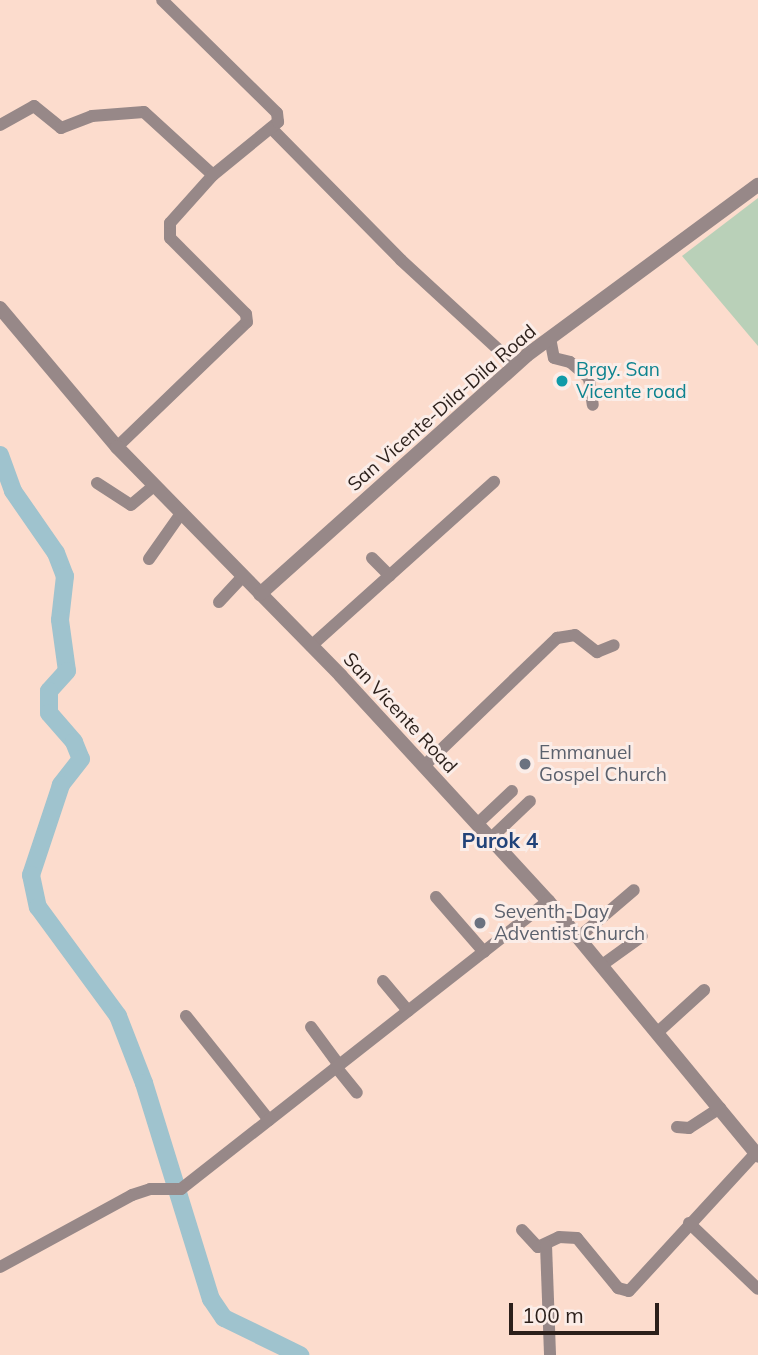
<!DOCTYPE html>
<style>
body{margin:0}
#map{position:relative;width:758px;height:1355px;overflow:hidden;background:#fcdccd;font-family:Mulish,sans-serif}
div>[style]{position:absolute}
.green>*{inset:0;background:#b9d0b8}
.river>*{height:18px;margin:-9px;padding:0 9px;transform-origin:9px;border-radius:9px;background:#9fc3ce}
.minor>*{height:12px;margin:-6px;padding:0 6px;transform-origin:6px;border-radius:6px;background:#978888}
.tertiary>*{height:14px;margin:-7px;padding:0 7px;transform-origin:7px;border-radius:7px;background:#978888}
.dots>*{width:19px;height:19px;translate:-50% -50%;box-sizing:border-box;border:4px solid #fbede8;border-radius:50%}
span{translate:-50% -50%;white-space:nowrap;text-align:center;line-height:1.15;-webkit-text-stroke:6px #fbede8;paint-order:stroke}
.culture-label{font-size:19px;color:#0d838f}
.left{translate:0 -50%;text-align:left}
.street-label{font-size:19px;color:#2b1f1a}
.worship-label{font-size:19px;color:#5b616d}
.neighbourhood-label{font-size:21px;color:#214379;font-weight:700}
.scale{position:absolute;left:509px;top:1303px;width:150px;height:32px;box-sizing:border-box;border:4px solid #2b1f1a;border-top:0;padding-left:9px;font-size:21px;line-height:24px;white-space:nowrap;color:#2b1f1a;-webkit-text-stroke:5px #fbede8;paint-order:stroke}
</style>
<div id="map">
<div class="green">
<i style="clip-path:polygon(758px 198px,758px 346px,682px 256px)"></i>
</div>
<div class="river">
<i style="left:0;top:455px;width:38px;rotate:70deg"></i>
<i style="left:13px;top:491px;width:75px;rotate:55.3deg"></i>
<i style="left:56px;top:553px;width:25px;rotate:69deg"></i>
<i style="left:65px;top:576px;width:44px;rotate:96.5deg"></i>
<i style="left:60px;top:620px;width:51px;rotate:82.2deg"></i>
<i style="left:67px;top:671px;width:27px;rotate:132deg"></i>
<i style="left:49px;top:691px;width:22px;rotate:90deg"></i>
<i style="left:49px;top:713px;width:38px;rotate:49deg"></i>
<i style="left:74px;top:742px;width:18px;rotate:68deg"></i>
<i style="left:81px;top:759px;width:33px;rotate:128deg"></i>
<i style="left:61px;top:785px;width:95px;rotate:108.4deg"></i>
<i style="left:31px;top:875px;width:33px;rotate:78deg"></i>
<i style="left:38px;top:907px;width:135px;rotate:53.7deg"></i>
<i style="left:118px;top:1016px;width:72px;rotate:68.8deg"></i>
<i style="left:144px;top:1083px;width:226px;rotate:72.8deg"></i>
<i style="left:211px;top:1299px;width:23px;rotate:56deg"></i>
<i style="left:224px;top:1318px;width:85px;rotate:26deg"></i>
</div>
<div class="minor">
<i style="left:0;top:125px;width:39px;rotate:-29deg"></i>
<i style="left:34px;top:106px;width:35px;rotate:39deg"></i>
<i style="left:61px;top:128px;width:33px;rotate:-21deg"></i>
<i style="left:92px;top:116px;width:52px;rotate:-4.4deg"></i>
<i style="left:144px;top:112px;width:93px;rotate:42.4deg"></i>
<i style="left:271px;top:128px;width:185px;rotate:45.4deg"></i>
<i style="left:401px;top:260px;width:155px;rotate:42.6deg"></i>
<i style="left:550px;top:338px;width:20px;rotate:79deg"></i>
<i style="left:554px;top:358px;width:16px;rotate:14deg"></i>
<i style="left:570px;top:362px;width:25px;rotate:40deg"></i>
<i style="left:589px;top:378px;width:27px;rotate:82deg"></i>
<i style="left:117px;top:447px;width:180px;rotate:-43.9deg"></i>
<i style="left:247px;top:322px;width:8px;rotate:-97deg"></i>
<i style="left:246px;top:314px;width:107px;rotate:-135deg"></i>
<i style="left:170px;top:238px;width:15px;rotate:-90deg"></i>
<i style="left:170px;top:223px;width:64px;rotate:-48.1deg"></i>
<i style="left:213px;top:175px;width:84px;rotate:-39.2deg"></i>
<i style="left:278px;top:122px;width:9px;rotate:-96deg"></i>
<i style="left:277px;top:113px;width:161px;rotate:-135.5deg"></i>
<i style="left:97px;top:483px;width:40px;rotate:32.9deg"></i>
<i style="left:131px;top:505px;width:31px;rotate:-40deg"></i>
<i style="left:372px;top:558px;width:25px;rotate:45deg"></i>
<i style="left:149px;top:559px;width:57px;rotate:-54.9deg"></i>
<i style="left:219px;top:602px;width:35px;rotate:-47deg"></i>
<i style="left:311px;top:646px;width:246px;rotate:-41.9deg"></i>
<i style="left:424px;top:766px;width:185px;rotate:-43.9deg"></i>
<i style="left:557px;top:638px;width:18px;rotate:-9deg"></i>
<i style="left:575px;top:635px;width:28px;rotate:38deg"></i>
<i style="left:597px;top:652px;width:18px;rotate:-22deg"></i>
<i style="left:477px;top:824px;width:48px;rotate:-43.3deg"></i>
<i style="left:490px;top:839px;width:55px;rotate:-43.5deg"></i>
<i style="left:436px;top:897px;width:73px;rotate:48.9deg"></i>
<i style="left:579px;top:937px;width:72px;rotate:-40.5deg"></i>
<i style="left:602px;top:965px;width:49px;rotate:-35.9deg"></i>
<i style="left:383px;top:981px;width:39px;rotate:50deg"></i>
<i style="left:186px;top:1016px;width:133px;rotate:51.4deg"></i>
<i style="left:311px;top:1027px;width:47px;rotate:53.6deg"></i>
<i style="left:659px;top:1031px;width:61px;rotate:-42.3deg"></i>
<i style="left:336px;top:1067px;width:33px;rotate:51deg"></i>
<i style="left:677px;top:1127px;width:12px;rotate:5deg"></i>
<i style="left:689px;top:1128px;width:37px;rotate:-33deg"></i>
<i style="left:689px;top:1223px;width:95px;rotate:43.7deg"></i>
<i style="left:522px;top:1230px;width:23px;rotate:47deg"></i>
<i style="left:538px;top:1247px;width:23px;rotate:-25deg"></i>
<i style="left:559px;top:1237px;width:18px;rotate:3deg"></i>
<i style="left:577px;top:1238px;width:65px;rotate:50.6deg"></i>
<i style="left:618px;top:1288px;width:11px;rotate:15deg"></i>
<i style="left:629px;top:1291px;width:188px;rotate:-47.4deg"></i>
<i style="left:546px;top:1245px;width:110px;rotate:87.9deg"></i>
<i style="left:0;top:1267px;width:150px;rotate:-28.6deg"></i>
<i style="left:132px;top:1195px;width:19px;rotate:-18deg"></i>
<i style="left:150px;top:1189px;width:31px"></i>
<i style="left:181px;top:1189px;width:467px;rotate:-38.1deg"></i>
</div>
<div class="tertiary">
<i style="left:0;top:308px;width:182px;rotate:49.9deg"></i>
<i style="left:117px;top:447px;width:320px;rotate:45.6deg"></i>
<i style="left:341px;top:676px;width:306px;rotate:47.4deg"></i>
<i style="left:548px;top:901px;width:330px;rotate:50.5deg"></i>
<i style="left:260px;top:594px;width:358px;rotate:-41.8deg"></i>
<i style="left:527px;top:355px;width:287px;rotate:-36.4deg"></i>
</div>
<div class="dots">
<i style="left:562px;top:381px;background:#0f9aa8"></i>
<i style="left:525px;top:764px;background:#6b7280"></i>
<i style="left:480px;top:923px;background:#6b7280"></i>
</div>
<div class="culture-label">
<span class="left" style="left:576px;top:381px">Brgy. San<br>Vicente road</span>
</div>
<div class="street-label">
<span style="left:442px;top:408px;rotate:-41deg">San Vicente-Dila-Dila Road</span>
<span style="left:400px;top:713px;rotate:47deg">San Vicente Road</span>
</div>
<div class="worship-label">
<span class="left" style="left:539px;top:764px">Emmanuel<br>Gospel Church</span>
<span class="left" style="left:494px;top:923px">Seventh-Day<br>Adventist Church</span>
</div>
<div class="neighbourhood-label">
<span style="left:500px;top:840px">Purok 4</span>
</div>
<div class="scale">100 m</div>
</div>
